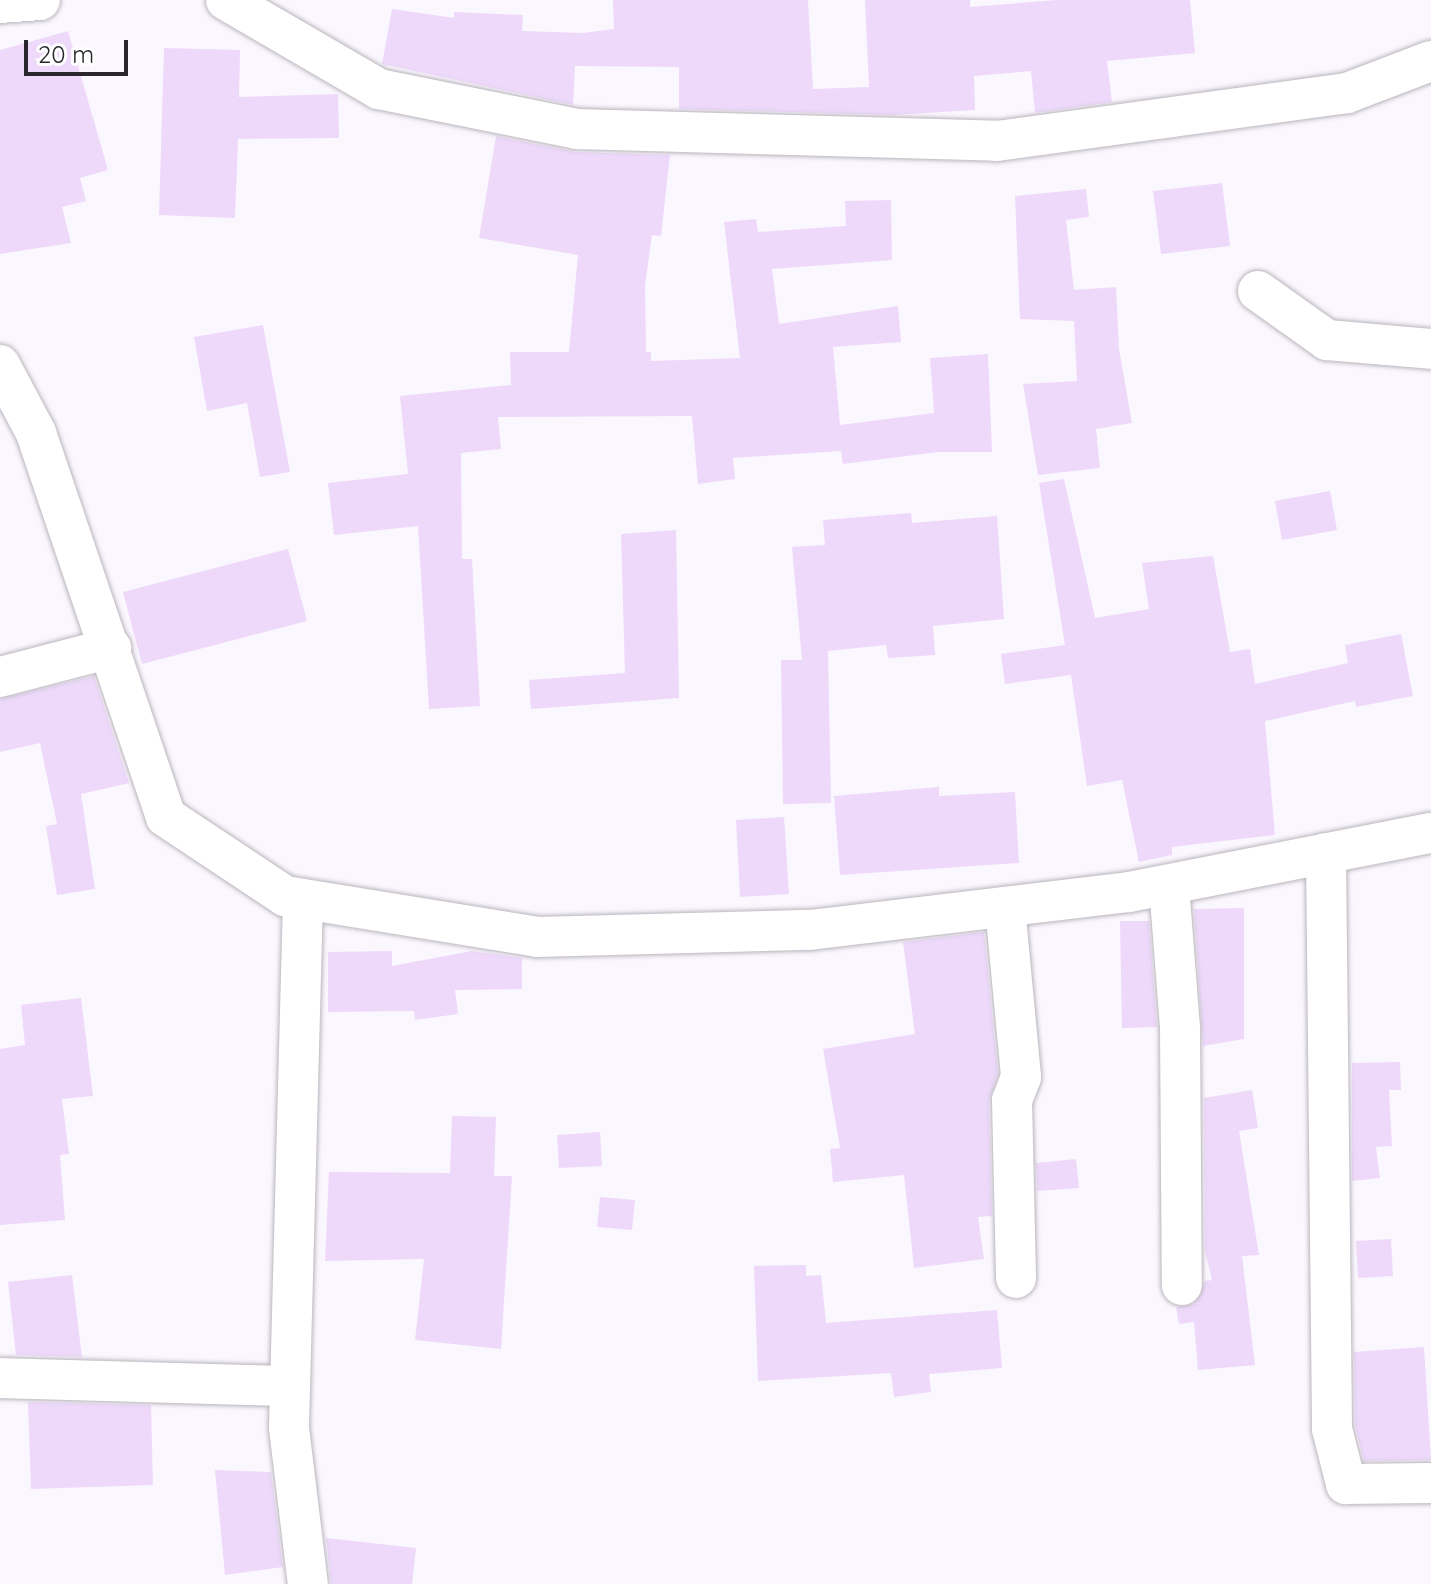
<!DOCTYPE html>
<style>
body{margin:0}
#map{position:relative;width:1431px;height:1584px;overflow:hidden;background:#fbf7fe;font-family:Quicksand,sans-serif}
div>[style]{position:absolute}
.building>*{inset:0;background:#eed9fb}
.roads{filter:drop-shadow(0 0 2px #bab5bd) drop-shadow(0 0 2px #bab5bd)}
.minor>*{height:40px;margin:-20px;padding:0 20px;transform-origin:20px;border-radius:20px;background:#fff}
span{translate:-50% -50%;white-space:nowrap;text-align:center;line-height:1.15;-webkit-text-stroke:7px #fff;paint-order:stroke}
.scale{position:absolute;left:24px;top:40px;width:104px;height:36px;box-sizing:border-box;border:4px solid #29272b;border-top:0;padding-left:10px;font-size:24px;line-height:28px;white-space:nowrap;color:#29272b;-webkit-text-stroke:6px #fff;paint-order:stroke}
</style>
<div id="map">
<div class="building">
<i style="clip-path:polygon(613px 0,808px 0,813px 89px,869px 87px,865px 0,970px 0,970px 7px,1057px 0,1190px 0,1195px 53px,1107px 61px,1112px 102px,1035px 113px,1031px 71px,974px 76px,975px 110px,892px 115px,679px 109px,679px 67px,575px 66px,573px 105px,382px 64px,392px 9px,454px 18px,454px 12px,523px 15px,522px 31px,583px 33px,614px 29px)"></i>
<i style="clip-path:polygon(68px 31px,108px 170px,80px 178px,86px 201px,62px 207px,71px 243px,0 254px,0 50px)"></i>
<i style="clip-path:polygon(164px 48px,240px 50px,239px 97px,338px 94px,339px 138px,238px 139px,235px 218px,159px 215px)"></i>
<i style="clip-path:polygon(496px 136px,576px 152px,670px 155px,661px 236px,652px 235px,645px 285px,646px 352px,651px 352px,651px 361px,740px 358px,724px 222px,756px 219px,758px 232px,846px 226px,845px 201px,891px 200px,892px 260px,772px 269px,779px 324px,898px 306px,901px 342px,833px 347px,840px 425px,934px 413px,930px 358px,988px 354px,992px 452px,938px 452px,843px 464px,841px 451px,733px 458px,735px 479px,698px 484px,692px 416px,498px 417px,501px 449px,461px 453px,462px 559px,472px 559px,480px 706px,429px 709px,418px 526px,334px 535px,328px 483px,408px 474px,400px 396px,511px 385px,510px 352px,569px 352px,578px 255px,479px 238px)"></i>
<i style="clip-path:polygon(1222px 183px,1230px 246px,1161px 254px,1153px 191px)"></i>
<i style="clip-path:polygon(1086px 189px,1089px 217px,1066px 220px,1074px 290px,1116px 287px,1119px 349px,1132px 423px,1096px 429px,1100px 468px,1038px 475px,1023px 384px,1077px 381px,1074px 321px,1020px 319px,1015px 196px)"></i>
<i style="clip-path:polygon(263px 325px,290px 472px,260px 477px,247px 403px,207px 411px,194px 337px)"></i>
<i style="clip-path:polygon(1064px 479px,1095px 618px,1149px 609px,1142px 563px,1213px 556px,1230px 652px,1250px 649px,1255px 684px,1348px 663px,1345px 645px,1401px 634px,1413px 696px,1356px 707px,1355px 701px,1265px 721px,1275px 835px,1172px 847px,1172px 855px,1139px 862px,1122px 780px,1087px 786px,1071px 675px,1005px 684px,1001px 654px,1065px 645px,1039px 483px)"></i>
<i style="clip-path:polygon(1330px 491px,1337px 530px,1282px 540px,1275px 501px)"></i>
<i style="clip-path:polygon(911px 513px,912px 523px,997px 516px,1004px 619px,933px 626px,935px 655px,888px 658px,886px 645px,828px 651px,831px 803px,783px 804px,781px 660px,802px 660px,792px 547px,825px 545px,823px 520px)"></i>
<i style="clip-path:polygon(676px 530px,679px 698px,531px 709px,529px 680px,625px 673px,621px 534px)"></i>
<i style="clip-path:polygon(288px 549px,307px 621px,142px 664px,123px 592px)"></i>
<i style="clip-path:polygon(94px 676px,129px 783px,81px 794px,95px 889px,57px 895px,46px 826px,57px 824px,40px 743px,0 752px,0 699px)"></i>
<i style="clip-path:polygon(939px 787px,939px 796px,1015px 792px,1019px 863px,840px 875px,834px 796px)"></i>
<i style="clip-path:polygon(784px 817px,789px 894px,740px 897px,736px 820px)"></i>
<i style="clip-path:polygon(1244px 908px,1244px 1039px,1203px 1046px,1194px 909px)"></i>
<i style="clip-path:polygon(1120px 921px,1149px 921px,1157px 1027px,1122px 1028px)"></i>
<i style="clip-path:polygon(984px 932px,998px 1074px,989px 1101px,992px 1216px,978px 1217px,984px 1259px,914px 1268px,904px 1175px,833px 1182px,830px 1149px,840px 1148px,823px 1049px,915px 1034px,903px 942px)"></i>
<i style="clip-path:polygon(392px 951px,392px 966px,472px 951px,522px 958px,522px 989px,455px 990px,458px 1014px,415px 1020px,414px 1011px,328px 1012px,328px 952px)"></i>
<i style="clip-path:polygon(81px 998px,93px 1096px,62px 1099px,69px 1154px,60px 1155px,65px 1220px,0 1225px,0 1049px,25px 1045px,21px 1005px)"></i>
<i style="clip-path:polygon(1400px 1062px,1401px 1090px,1389px 1090px,1392px 1146px,1376px 1147px,1380px 1178px,1352px 1181px,1352px 1063px)"></i>
<i style="clip-path:polygon(1252px 1090px,1258px 1128px,1239px 1131px,1259px 1255px,1242px 1256px,1255px 1365px,1198px 1370px,1194px 1322px,1179px 1324px,1176px 1307px,1194px 1304px,1205px 1281px,1212px 1280px,1205px 1252px,1204px 1098px)"></i>
<i style="clip-path:polygon(452px 1116px,496px 1117px,494px 1176px,512px 1176px,501px 1349px,415px 1340px,424px 1259px,325px 1261px,329px 1172px,450px 1173px)"></i>
<i style="clip-path:polygon(600px 1132px,602px 1166px,559px 1168px,557px 1135px)"></i>
<i style="clip-path:polygon(1076px 1159px,1079px 1188px,1037px 1191px,1036px 1163px)"></i>
<i style="clip-path:polygon(600px 1197px,635px 1200px,632px 1230px,597px 1227px)"></i>
<i style="clip-path:polygon(1391px 1239px,1393px 1276px,1358px 1278px,1356px 1241px)"></i>
<i style="clip-path:polygon(806px 1265px,806px 1276px,821px 1275px,826px 1323px,997px 1310px,1002px 1368px,929px 1374px,931px 1392px,894px 1397px,891px 1373px,758px 1381px,754px 1266px)"></i>
<i style="clip-path:polygon(72px 1275px,82px 1357px,16px 1355px,8px 1282px)"></i>
<i style="clip-path:polygon(1424px 1347px,1431px 1460px,1364px 1461px,1355px 1426px,1354px 1352px)"></i>
<i style="clip-path:polygon(28px 1402px,151px 1405px,153px 1485px,31px 1489px)"></i>
<i style="clip-path:polygon(215px 1470px,271px 1472px,283px 1567px,225px 1575px)"></i>
<i style="clip-path:polygon(326px 1538px,416px 1548px,412px 1584px,331px 1584px)"></i>
</div>
<div class="roads">
<div class="minor">
<i style="left:226px;top:0;width:177px;rotate:30.2deg"></i>
<i style="left:379px;top:89px;width:202px;rotate:11.4deg"></i>
<i style="left:577px;top:129px;width:420px;rotate:1.6deg"></i>
<i style="left:997px;top:141px;width:353px;rotate:-7.8deg"></i>
<i style="left:1347px;top:93px;width:90px;rotate:-20.9deg"></i>
<i style="left:0;top:3px;width:40px;rotate:-4.3deg"></i>
<i style="left:1258px;top:291px;width:85px;rotate:35.4deg"></i>
<i style="left:1327px;top:340px;width:104px;rotate:4.9deg"></i>
<i style="left:0;top:365px;width:77px;rotate:62.1deg"></i>
<i style="left:36px;top:433px;width:405px;rotate:71.3deg"></i>
<i style="left:166px;top:817px;width:143px;rotate:33.6deg"></i>
<i style="left:285px;top:896px;width:255px;rotate:9.2deg"></i>
<i style="left:537px;top:937px;width:273px;rotate:-1.5deg"></i>
<i style="left:810px;top:930px;width:321px;rotate:-6.8deg"></i>
<i style="left:1129px;top:892px;width:308px;rotate:-11.1deg"></i>
<i style="left:0;top:677px;width:115px;rotate:-14.6deg"></i>
<i style="left:1326px;top:853px;width:576px;rotate:89.4deg"></i>
<i style="left:1332px;top:1429px;width:57px;rotate:75.7deg"></i>
<i style="left:1346px;top:1484px;width:85px;rotate:-0.7deg"></i>
<i style="left:1169px;top:885px;width:143px;rotate:85.6deg"></i>
<i style="left:1180px;top:1028px;width:257px;rotate:89.6deg"></i>
<i style="left:303px;top:899px;width:529px;rotate:91.52deg"></i>
<i style="left:289px;top:1428px;width:157px;rotate:83.1deg"></i>
<i style="left:1005px;top:907px;width:171px;rotate:84.6deg"></i>
<i style="left:1021px;top:1077px;width:25px;rotate:111deg"></i>
<i style="left:1012px;top:1100px;width:178px;rotate:88.7deg"></i>
<i style="left:0;top:1378px;width:290px;rotate:1.6deg"></i>
</div>
</div>
<div class="scale">20 m</div>
</div>
